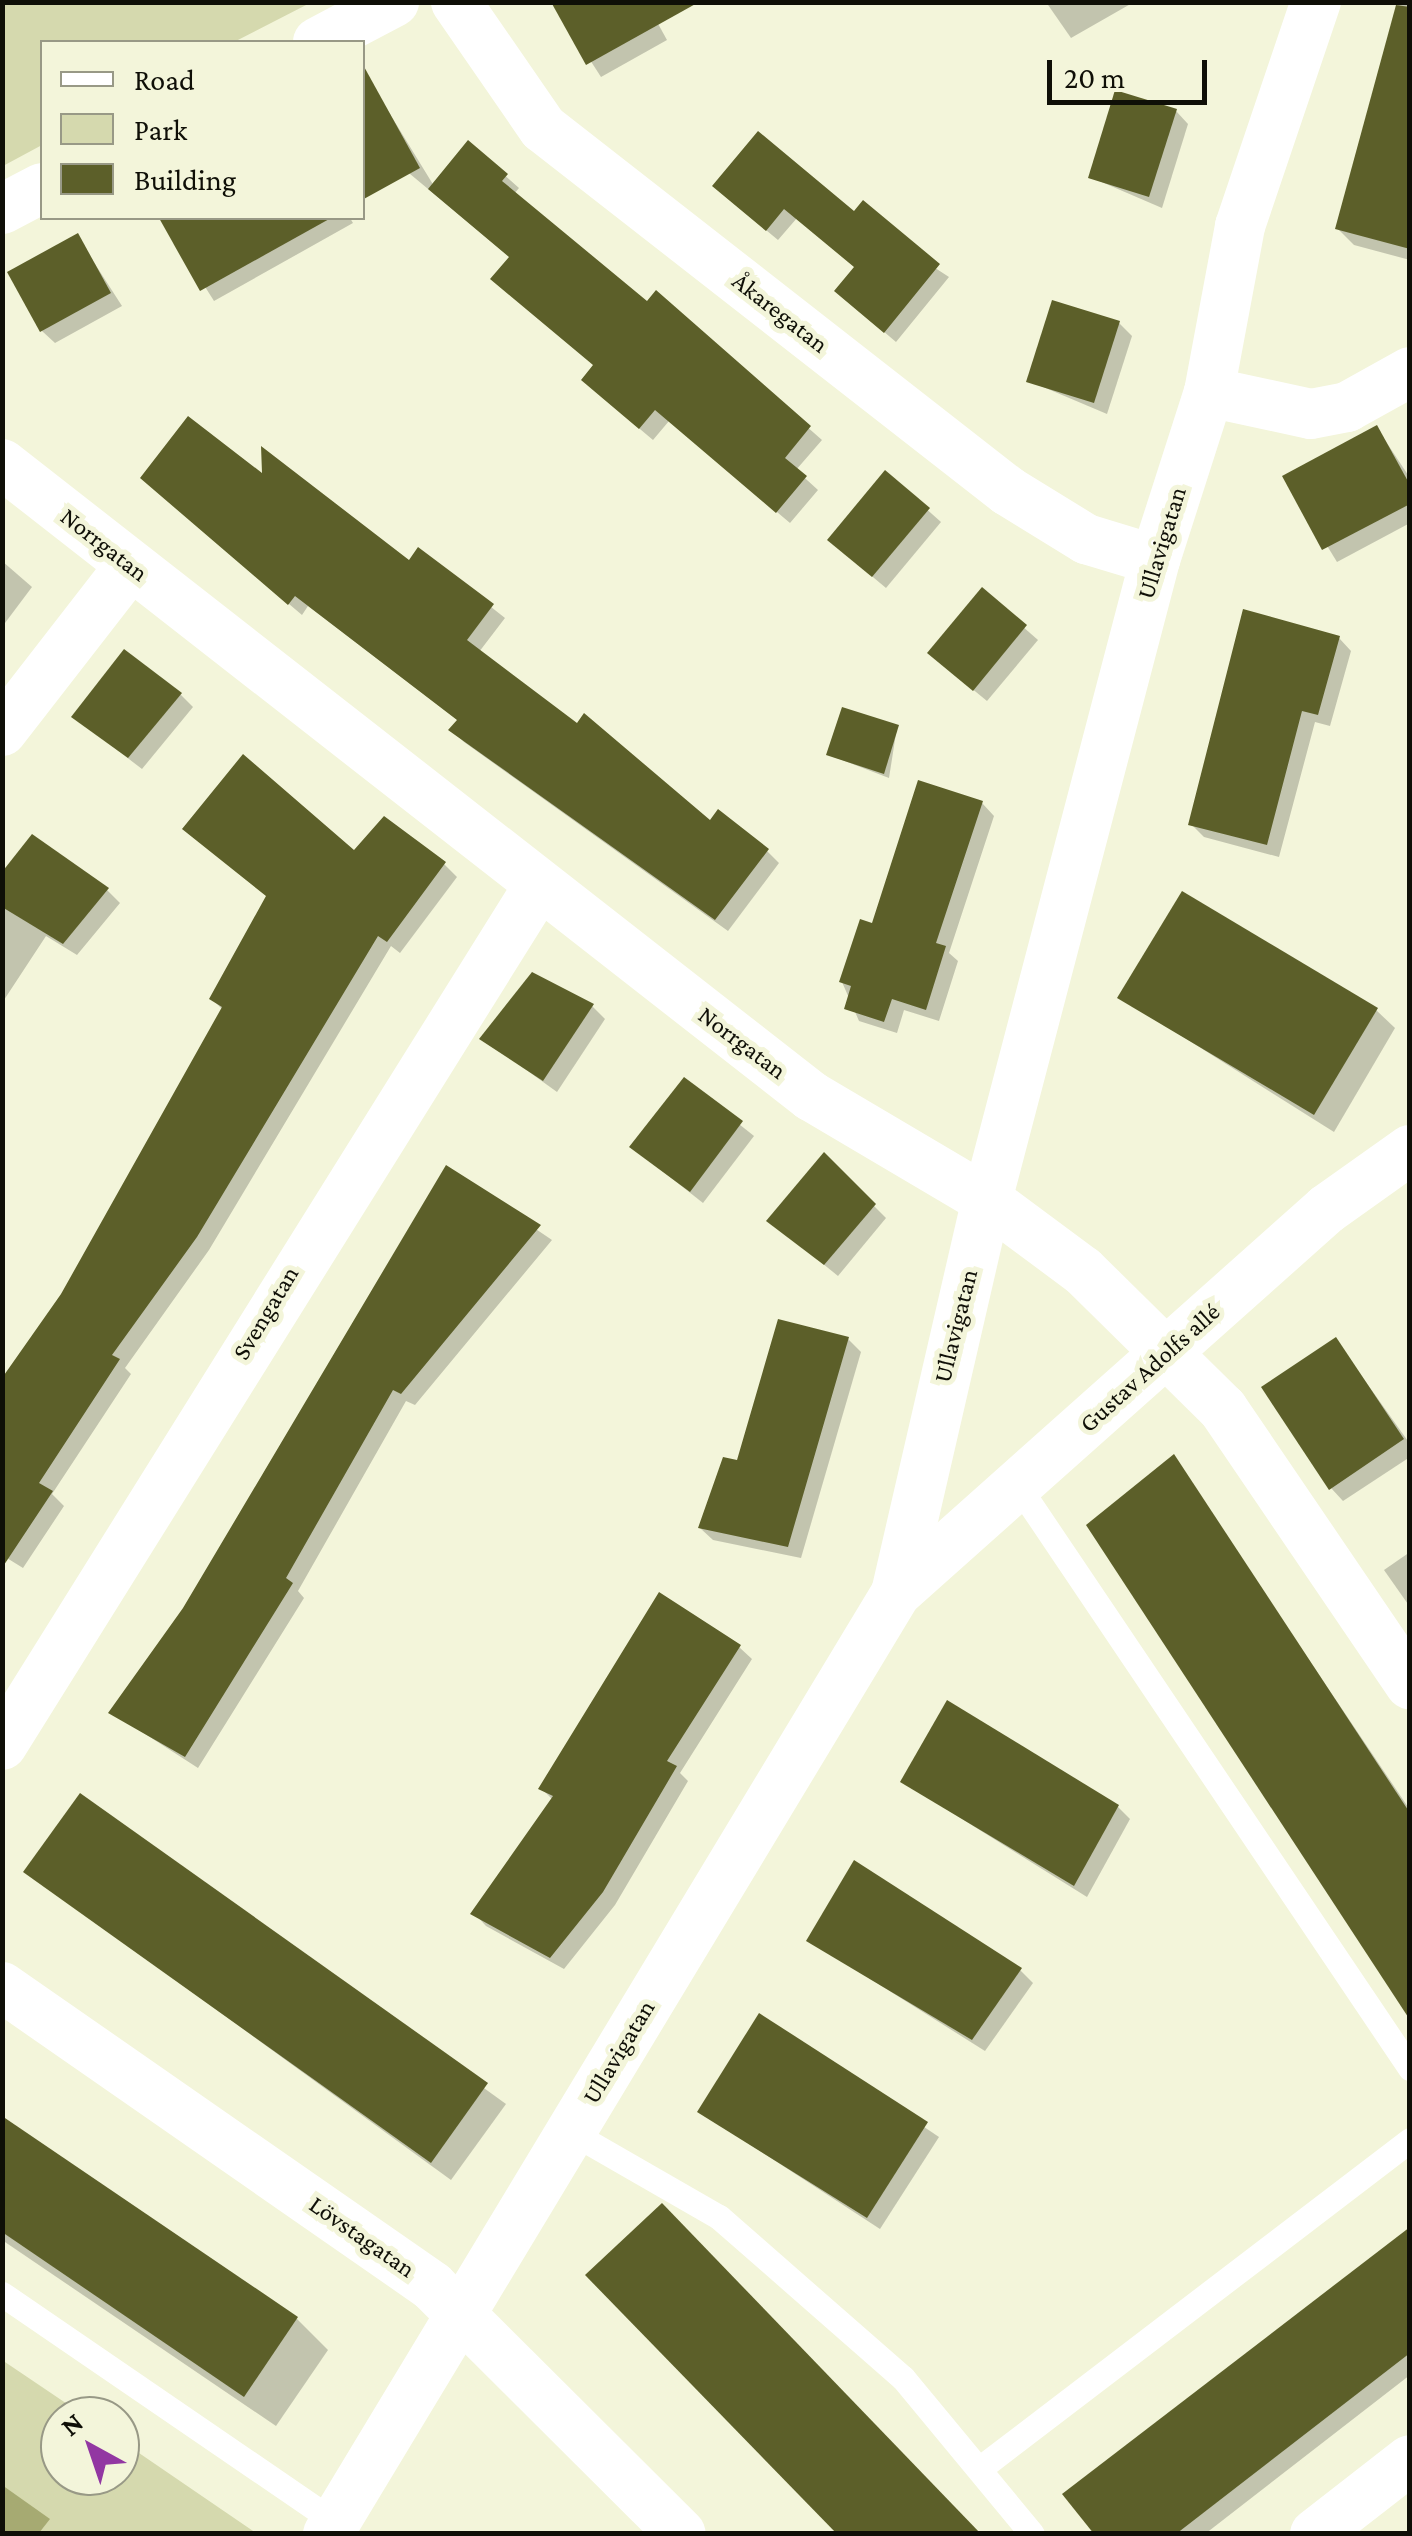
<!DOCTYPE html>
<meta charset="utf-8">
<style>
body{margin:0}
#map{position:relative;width:1412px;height:2536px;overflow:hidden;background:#f3f5da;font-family:"Crimson Pro",serif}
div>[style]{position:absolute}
.green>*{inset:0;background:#d5d9ae}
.water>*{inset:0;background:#a6aa72}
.shadow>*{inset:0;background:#0003}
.building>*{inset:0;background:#5c5f29}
.service>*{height:25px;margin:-12.5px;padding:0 12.5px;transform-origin:12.5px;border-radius:12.5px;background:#fff}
.minor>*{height:50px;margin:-25px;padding:0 25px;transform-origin:25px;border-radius:25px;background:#fff}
span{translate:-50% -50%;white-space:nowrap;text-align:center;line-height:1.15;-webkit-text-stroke:10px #f3f5da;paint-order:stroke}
.street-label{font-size:25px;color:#0f0f07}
.frame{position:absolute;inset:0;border:5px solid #0f0f07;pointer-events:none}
.legend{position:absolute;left:40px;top:40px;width:325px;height:180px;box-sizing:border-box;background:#f3f5da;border:2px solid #989986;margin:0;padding:12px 18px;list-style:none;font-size:30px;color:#0f0f07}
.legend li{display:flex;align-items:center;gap:20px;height:50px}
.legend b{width:50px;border:2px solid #989986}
.north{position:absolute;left:40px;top:2396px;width:100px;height:100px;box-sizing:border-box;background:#f3f5da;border:2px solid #989986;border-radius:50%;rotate:320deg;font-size:28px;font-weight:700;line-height:40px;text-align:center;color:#0f0f07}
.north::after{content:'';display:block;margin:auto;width:35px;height:45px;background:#9237a2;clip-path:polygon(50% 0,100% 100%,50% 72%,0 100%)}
.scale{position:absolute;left:1047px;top:60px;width:160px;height:45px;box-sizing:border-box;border:5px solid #0f0f07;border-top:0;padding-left:12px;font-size:30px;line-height:35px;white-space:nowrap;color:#0f0f07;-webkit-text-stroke:8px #f3f5da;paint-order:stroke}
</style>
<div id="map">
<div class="green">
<i style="clip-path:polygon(3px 2px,310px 2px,310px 3px,234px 42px,42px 42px,42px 145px,3px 166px)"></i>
<i style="clip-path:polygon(2px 2360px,85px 2416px,60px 2416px,60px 2476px,120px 2476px,120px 2440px,256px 2533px,3px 2533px)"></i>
</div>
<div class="water">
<i style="clip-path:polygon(2px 2485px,50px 2519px,39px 2533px,3px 2533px)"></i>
</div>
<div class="shadow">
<i style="clip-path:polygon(646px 2px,667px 40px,601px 77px,559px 12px)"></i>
<i style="clip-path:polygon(1046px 2px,1134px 2px,1071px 38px)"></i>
<i style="clip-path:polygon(1399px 2px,1410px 2px,1410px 260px,1354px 245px,1338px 229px)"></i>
<i style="clip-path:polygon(371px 83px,434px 186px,468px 143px,519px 188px,514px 194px,647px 304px,656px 294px,822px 440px,796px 470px,818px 490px,790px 523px,669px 421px,653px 440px,596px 392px,596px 366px,511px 258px,362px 134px)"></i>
<i style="clip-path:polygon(1176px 111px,1188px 124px,1162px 208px,1090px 177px)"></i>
<i style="clip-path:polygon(726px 197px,854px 215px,949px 277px,896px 342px,849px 302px,857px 268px,797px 218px,778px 240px)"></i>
<i style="clip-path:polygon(186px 218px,350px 218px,353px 223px,214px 301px,168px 228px)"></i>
<i style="clip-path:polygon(77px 236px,122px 306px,55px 343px,42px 331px)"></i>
<i style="clip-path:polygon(1119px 323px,1132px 336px,1107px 414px,1029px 381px)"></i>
<i style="clip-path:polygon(1377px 428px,1410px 478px,1410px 523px,1337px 562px,1285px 477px)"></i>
<i style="clip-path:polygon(886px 473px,941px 522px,886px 588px,843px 552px)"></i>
<i style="clip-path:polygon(265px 478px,409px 563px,419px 550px,505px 618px,479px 652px,710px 823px,767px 851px,779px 863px,728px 931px,464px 742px,452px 730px,459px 721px,308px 606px,302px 615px,155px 490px)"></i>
<i style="clip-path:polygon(2px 561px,32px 587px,2px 627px)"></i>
<i style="clip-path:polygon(982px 591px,1038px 640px,987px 701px,943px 665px)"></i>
<i style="clip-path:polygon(1339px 638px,1351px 651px,1330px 726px,1315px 722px,1279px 857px,1204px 837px,1191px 824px)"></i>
<i style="clip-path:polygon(180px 694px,193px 707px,142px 769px,74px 717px)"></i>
<i style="clip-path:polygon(897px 727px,889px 778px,829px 755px)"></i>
<i style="clip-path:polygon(982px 803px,994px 816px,949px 953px,958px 961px,939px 1021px,904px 1010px,897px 1033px,859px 1021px,842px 982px,874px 926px)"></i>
<i style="clip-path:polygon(185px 829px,444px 864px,457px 877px,400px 953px,391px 946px,209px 1250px,125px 1368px,131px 1374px,52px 1494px,64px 1506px,23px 1568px,2px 1555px,63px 1296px,223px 1010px,212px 999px,268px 897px)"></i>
<i style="clip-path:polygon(2px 876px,107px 890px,120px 903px,77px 955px,46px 936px,2px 1003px)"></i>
<i style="clip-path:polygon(1120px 997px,1376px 1010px,1395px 1028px,1334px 1132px)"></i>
<i style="clip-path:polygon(592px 1006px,605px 1019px,557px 1092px,482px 1038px)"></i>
<i style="clip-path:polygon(685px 1081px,754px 1136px,703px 1203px,632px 1147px)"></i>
<i style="clip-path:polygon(824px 1156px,886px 1218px,838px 1276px,770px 1221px)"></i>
<i style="clip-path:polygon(447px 1169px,552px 1240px,415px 1405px,406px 1401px,298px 1591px,304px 1598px,198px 1768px,111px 1712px,185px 1610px)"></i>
<i style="clip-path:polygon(848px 1339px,861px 1352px,801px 1558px,713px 1540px,700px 1528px,739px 1463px)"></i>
<i style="clip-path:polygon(1336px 1340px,1410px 1444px,1410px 1457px,1343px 1501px,1331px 1488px)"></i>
<i style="clip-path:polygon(1173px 1458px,1410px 1810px,1410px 2016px)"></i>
<i style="clip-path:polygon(1410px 1552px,1410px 1607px,1384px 1570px)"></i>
<i style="clip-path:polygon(739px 1647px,752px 1659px,680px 1773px,688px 1781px,615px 1905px,564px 1969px,486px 1926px,474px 1913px,553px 1800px,542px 1789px)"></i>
<i style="clip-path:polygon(903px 1782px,1118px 1807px,1130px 1819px,1087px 1897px)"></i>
<i style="clip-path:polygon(81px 1797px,506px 2104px,451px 2180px,27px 1872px)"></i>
<i style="clip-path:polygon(810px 1941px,1020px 1970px,1033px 1983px,985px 2051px)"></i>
<i style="clip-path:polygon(760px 2017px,939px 2137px,880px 2229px,700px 2112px)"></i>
<i style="clip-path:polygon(2px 2119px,297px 2319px,328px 2350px,276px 2426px,2px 2240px)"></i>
<i style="clip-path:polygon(1410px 2230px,1410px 2375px,1205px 2534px,1097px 2534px)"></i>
</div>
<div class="building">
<i style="clip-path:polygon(551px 2px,699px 2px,586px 65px)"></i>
<i style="clip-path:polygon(1396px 5px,1410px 7px,1410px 249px,1335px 229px)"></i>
<i style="clip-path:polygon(362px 63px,420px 168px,362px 200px)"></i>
<i style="clip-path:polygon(1115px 90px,1177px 109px,1149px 197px,1088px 178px)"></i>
<i style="clip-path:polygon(758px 131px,854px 211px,863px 200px,940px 264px,884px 333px,834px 291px,854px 267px,784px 209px,766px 231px,712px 186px)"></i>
<i style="clip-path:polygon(468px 140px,508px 174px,502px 181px,647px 301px,656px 290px,811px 426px,785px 458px,807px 476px,776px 513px,655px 410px,639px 429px,581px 380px,593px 365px,490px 279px,509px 257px,428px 189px)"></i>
<i style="clip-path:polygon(159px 218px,331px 218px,200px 291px)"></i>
<i style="clip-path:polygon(78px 233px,111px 293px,40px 332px,7px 272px)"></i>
<i style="clip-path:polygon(1052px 300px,1120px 321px,1094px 403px,1026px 382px)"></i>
<i style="clip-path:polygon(188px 416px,262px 473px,261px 446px,409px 560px,418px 547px,494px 604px,467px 640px,577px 723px,584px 713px,710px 820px,718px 809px,769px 849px,715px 920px,448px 730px,457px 720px,295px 596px,288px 605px,140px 478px)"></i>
<i style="clip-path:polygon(1377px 425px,1410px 485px,1410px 504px,1322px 550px,1282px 476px)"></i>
<i style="clip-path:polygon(885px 470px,930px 508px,872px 577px,827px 540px)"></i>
<i style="clip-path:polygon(982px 587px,1027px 625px,973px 691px,927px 653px)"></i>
<i style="clip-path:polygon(1243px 609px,1340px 636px,1318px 715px,1302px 711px,1267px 845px,1188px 825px)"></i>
<i style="clip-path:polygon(124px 649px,182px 693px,128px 758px,71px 717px)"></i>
<i style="clip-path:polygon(842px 707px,899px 725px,884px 774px,826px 755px)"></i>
<i style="clip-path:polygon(243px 754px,354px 850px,384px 816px,446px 862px,387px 942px,378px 936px,197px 1237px,112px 1355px,120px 1359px,39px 1483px,53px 1491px,2px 1568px,2px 1378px,61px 1294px,222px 1007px,209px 999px,266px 896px,182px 829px)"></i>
<i style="clip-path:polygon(918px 780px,983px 801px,936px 943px,946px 946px,926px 1010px,892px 999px,884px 1022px,844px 1009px,851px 986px,839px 982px,860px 919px,872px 923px)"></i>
<i style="clip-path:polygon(32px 834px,109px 888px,63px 944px,2px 907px,2px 872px)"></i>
<i style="clip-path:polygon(1182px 891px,1378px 1008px,1314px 1115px,1117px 998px)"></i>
<i style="clip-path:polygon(532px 972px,594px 1004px,543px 1081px,479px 1039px)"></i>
<i style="clip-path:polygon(684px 1077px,743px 1121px,690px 1192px,629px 1147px)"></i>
<i style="clip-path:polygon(824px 1152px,876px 1204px,824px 1265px,766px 1221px)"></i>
<i style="clip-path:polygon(446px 1165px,541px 1225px,401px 1394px,393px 1390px,286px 1578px,293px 1583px,185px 1757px,108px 1713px,183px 1608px)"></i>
<i style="clip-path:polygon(778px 1319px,849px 1337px,788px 1547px,698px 1528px,723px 1457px,737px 1460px)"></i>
<i style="clip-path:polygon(1336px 1337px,1404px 1439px,1329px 1490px,1261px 1387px)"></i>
<i style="clip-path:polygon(1174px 1454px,1410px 1813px,1410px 2020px,1086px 1525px)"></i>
<i style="clip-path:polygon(659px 1592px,741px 1645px,667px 1761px,677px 1766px,603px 1892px,550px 1958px,470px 1914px,553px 1796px,538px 1789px)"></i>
<i style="clip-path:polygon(947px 1700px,1119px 1805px,1074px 1886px,900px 1782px)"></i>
<i style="clip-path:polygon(80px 1793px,488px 2083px,431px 2163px,23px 1872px)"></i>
<i style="clip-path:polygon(854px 1860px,1022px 1968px,972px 2040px,806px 1941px)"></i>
<i style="clip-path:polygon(759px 2013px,928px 2122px,867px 2218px,697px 2112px)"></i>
<i style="clip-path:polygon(2px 2116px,298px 2317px,244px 2397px,2px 2232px)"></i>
<i style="clip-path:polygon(662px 2203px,981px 2534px,837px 2534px,585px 2275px)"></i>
<i style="clip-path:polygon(1410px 2227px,1410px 2353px,1176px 2534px,1094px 2534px,1062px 2494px)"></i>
</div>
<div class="service">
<i style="left:1018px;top:1486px;width:702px;rotate:56.04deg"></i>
<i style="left:571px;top:2132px;width:171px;rotate:29.9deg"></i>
<i style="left:719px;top:2217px;width:244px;rotate:41.2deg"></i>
<i style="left:903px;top:2378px;width:202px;rotate:50.4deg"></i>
<i style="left:2px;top:2294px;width:404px;rotate:34.4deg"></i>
<i style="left:979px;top:2469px;width:542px;rotate:-37.36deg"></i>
</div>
<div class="minor">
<i style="left:456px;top:2px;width:153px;rotate:55.4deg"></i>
<i style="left:543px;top:128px;width:590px;rotate:37.98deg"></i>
<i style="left:1008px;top:491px;width:92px;rotate:31.6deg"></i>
<i style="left:1086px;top:539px;width:72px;rotate:16.9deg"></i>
<i style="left:318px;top:42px;width:86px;rotate:-27.8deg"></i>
<i style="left:2px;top:209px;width:45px;rotate:-27.7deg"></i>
<i style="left:1209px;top:392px;width:104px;rotate:12.2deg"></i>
<i style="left:1311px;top:414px;width:37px;rotate:-11deg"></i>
<i style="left:1347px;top:407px;width:72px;rotate:-29.1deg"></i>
<i style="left:2px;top:464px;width:1027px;rotate:38deg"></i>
<i style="left:811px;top:1096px;width:204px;rotate:30.6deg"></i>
<i style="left:987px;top:1200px;width:119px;rotate:36.5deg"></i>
<i style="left:1083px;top:1271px;width:197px;rotate:44.6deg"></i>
<i style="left:1223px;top:1409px;width:333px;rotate:55.8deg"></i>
<i style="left:2px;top:731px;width:209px;rotate:-52.2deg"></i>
<i style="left:896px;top:1593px;width:577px;rotate:-41.7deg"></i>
<i style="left:1327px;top:1209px;width:102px;rotate:-35.4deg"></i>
<i style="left:2px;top:1745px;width:1012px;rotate:-58.01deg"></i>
<i style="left:2px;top:1987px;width:524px;rotate:34.81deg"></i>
<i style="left:432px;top:2286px;width:351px;rotate:44.9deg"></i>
<i style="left:328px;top:2534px;width:1099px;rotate:-58.88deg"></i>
<i style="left:896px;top:1593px;width:403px;rotate:-77deg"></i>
<i style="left:987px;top:1200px;width:662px;rotate:-75.29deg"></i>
<i style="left:1155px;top:560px;width:176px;rotate:-72.2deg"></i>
<i style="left:1209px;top:392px;width:169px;rotate:-79.4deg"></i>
<i style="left:1240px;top:226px;width:237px;rotate:-71.3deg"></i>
<i style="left:1315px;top:2534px;width:120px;rotate:-37.9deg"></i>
</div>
<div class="street-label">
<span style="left:780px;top:313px;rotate:38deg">Åkaregatan</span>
<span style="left:1162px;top:543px;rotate:-73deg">Ullavigatan</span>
<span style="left:104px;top:545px;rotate:38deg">Norrgatan</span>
<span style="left:742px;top:1043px;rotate:37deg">Norrgatan</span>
<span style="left:266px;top:1313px;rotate:-59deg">Svengatan</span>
<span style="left:956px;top:1326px;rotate:-76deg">Ullavigatan</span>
<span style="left:1150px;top:1368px;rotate:-42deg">Gustav Adolfs allé</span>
<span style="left:619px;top:2052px;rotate:-59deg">Ullavigatan</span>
<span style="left:362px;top:2237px;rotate:35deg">Lövstagatan</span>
</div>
<div class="frame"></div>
<ul class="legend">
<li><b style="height:12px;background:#fff"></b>Road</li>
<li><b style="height:28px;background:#d5d9ae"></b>Park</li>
<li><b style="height:28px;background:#5c5f29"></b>Building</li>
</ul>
<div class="north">N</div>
<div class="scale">20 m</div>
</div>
